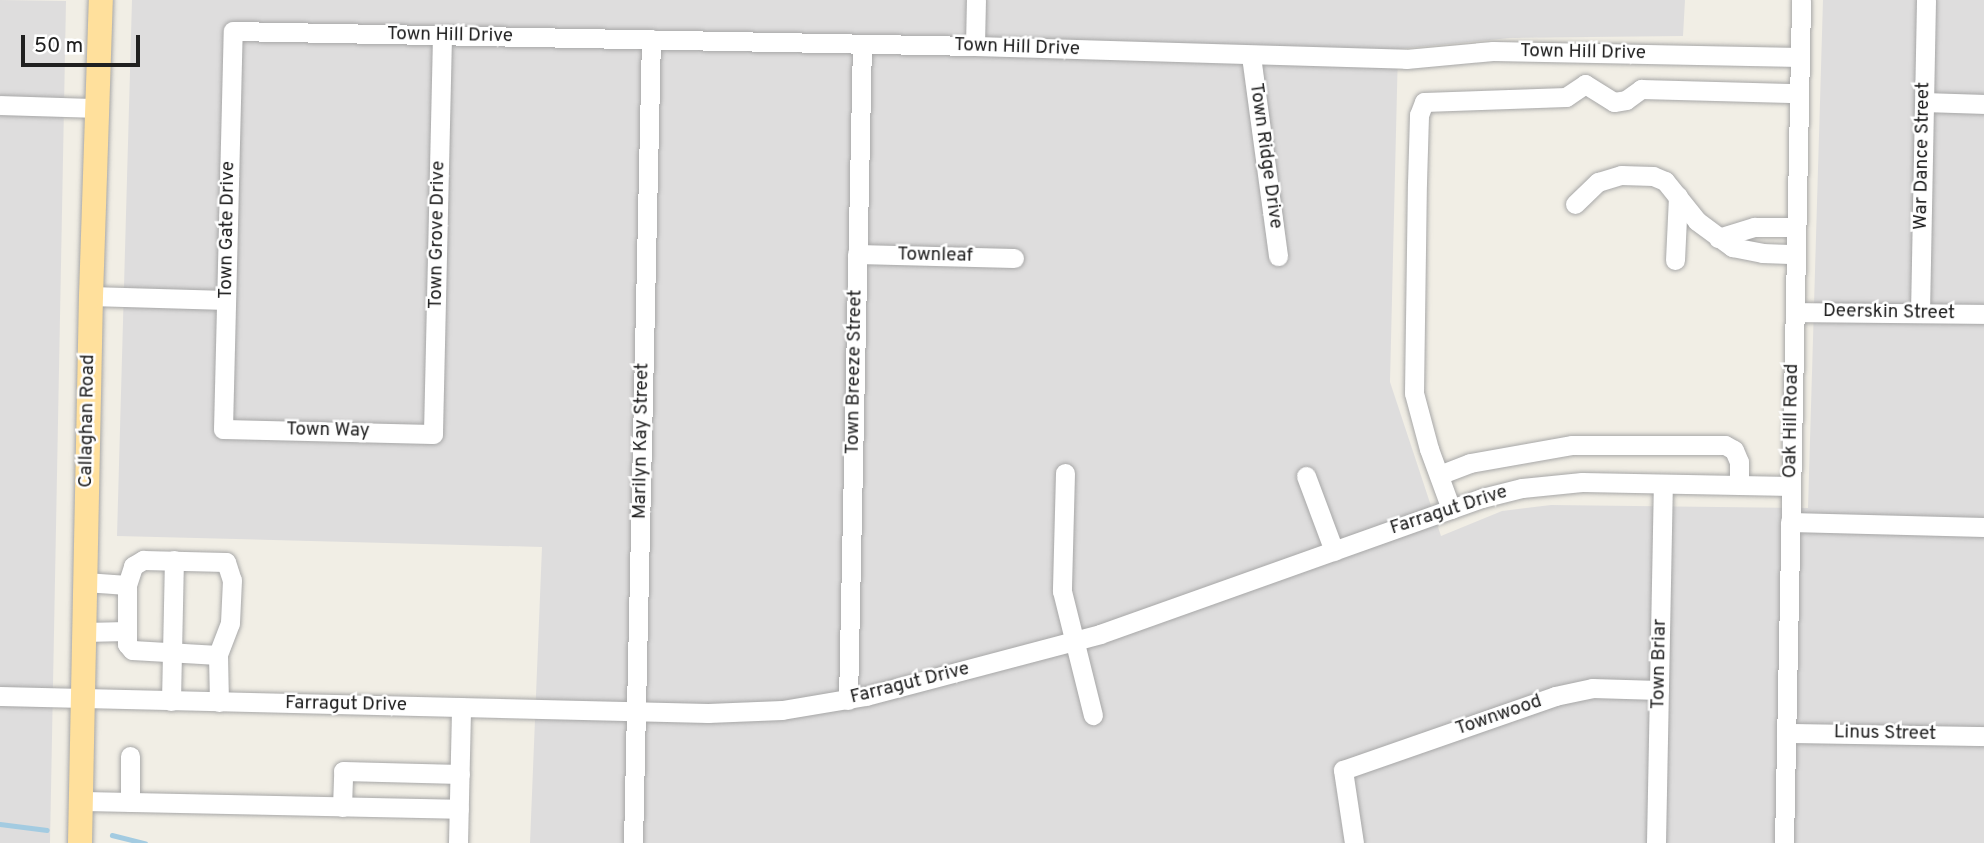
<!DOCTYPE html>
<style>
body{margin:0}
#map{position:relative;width:1984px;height:843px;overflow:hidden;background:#f1eee5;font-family:Overpass,sans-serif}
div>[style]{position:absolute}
.residential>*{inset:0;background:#dedddd}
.stream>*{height:4.5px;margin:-2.25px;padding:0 2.25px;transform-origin:2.25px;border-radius:2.25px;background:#a3cbe1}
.roads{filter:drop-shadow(0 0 2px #a7a7a7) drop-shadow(0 0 2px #a7a7a7)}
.minor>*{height:19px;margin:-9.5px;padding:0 9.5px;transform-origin:9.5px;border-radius:9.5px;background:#fff}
.major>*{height:24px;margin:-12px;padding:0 12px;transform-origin:12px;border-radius:12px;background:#ffe09c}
span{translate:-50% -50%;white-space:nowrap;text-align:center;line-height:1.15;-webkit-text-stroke:5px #fff;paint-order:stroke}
.street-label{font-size:19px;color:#202020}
.scale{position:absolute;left:21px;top:35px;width:119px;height:32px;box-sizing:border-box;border:4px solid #202020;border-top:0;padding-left:9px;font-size:21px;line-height:24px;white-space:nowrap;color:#202020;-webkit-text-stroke:5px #fff;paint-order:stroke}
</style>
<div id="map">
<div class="residential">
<i style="clip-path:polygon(0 0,66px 1px,50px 843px,0 843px)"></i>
<i style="clip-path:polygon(132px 0,1685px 0,1683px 36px,1510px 38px,1398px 49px,1390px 382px,1441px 536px,1502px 511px,1551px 505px,1808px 508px,1823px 0,1984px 0,1984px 843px,530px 843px,542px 547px,117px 536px)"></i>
</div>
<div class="stream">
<i style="left:0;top:824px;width:47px;rotate:7.3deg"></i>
<i style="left:112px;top:835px;width:34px;rotate:14deg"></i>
</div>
<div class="roads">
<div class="minor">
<i style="left:442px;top:36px;width:398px;rotate:91.3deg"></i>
<i style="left:433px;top:434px;width:210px;rotate:-178.6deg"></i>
<i style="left:223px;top:429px;width:398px;rotate:-88.6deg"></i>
<i style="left:233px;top:31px;width:742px;rotate:1.16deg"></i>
<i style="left:975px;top:46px;width:431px;rotate:1.7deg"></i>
<i style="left:1406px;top:59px;width:87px;rotate:-5.3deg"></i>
<i style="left:1493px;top:51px;width:307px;rotate:1.1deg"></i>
<i style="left:975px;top:46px;width:46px;rotate:-88.8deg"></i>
<i style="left:1251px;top:56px;width:202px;rotate:82.3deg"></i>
<i style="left:1925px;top:102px;width:59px;rotate:1.9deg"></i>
<i style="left:0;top:105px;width:98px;rotate:1.8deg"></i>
<i style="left:1575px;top:204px;width:32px;rotate:-44deg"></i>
<i style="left:1598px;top:182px;width:24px;rotate:-17deg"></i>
<i style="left:1621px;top:175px;width:32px;rotate:2deg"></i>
<i style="left:1653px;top:176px;width:13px;rotate:23deg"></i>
<i style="left:1665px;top:181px;width:51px;rotate:51.3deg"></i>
<i style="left:1697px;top:221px;width:44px;rotate:36.6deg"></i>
<i style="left:1732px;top:247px;width:31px;rotate:11deg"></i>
<i style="left:1762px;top:253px;width:34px;rotate:2deg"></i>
<i style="left:1718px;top:238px;width:38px;rotate:-17deg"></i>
<i style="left:1754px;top:227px;width:42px"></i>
<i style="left:857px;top:254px;width:157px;rotate:1.5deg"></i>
<i style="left:1675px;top:260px;width:64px;rotate:-87.3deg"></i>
<i style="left:91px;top:296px;width:135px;rotate:1.7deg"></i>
<i style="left:1795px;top:312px;width:189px;rotate:0.6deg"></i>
<i style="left:1920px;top:313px;width:313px;rotate:-88.9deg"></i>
<i style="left:1065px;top:473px;width:118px;rotate:91.5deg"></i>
<i style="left:1062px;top:591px;width:128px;rotate:76deg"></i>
<i style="left:1439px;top:475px;width:33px;rotate:-21deg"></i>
<i style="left:1470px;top:463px;width:104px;rotate:-10deg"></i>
<i style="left:1572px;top:445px;width:153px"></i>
<i style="left:1725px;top:445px;width:10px;rotate:29deg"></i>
<i style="left:1734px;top:450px;width:13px;rotate:67deg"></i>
<i style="left:1739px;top:462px;width:23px;rotate:90deg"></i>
<i style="left:1306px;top:476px;width:80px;rotate:69.5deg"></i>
<i style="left:1451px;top:509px;width:64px;rotate:-110.1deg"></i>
<i style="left:1429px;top:449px;width:58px;rotate:-105deg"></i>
<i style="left:1414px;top:393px;width:210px;rotate:-89.2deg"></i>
<i style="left:1417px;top:183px;width:68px;rotate:-88.3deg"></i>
<i style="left:1419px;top:115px;width:14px;rotate:-69deg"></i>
<i style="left:1424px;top:102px;width:142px;rotate:-2deg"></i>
<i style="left:1566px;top:97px;width:23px;rotate:-34deg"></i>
<i style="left:1585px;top:84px;width:34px;rotate:32deg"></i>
<i style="left:1614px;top:102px;width:12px;rotate:-9deg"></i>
<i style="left:1626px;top:100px;width:19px;rotate:-36deg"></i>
<i style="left:1641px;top:89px;width:158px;rotate:1.5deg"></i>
<i style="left:1790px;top:522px;width:194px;rotate:1.5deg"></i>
<i style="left:85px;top:582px;width:42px;rotate:4.1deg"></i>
<i style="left:84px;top:632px;width:43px;rotate:-1.3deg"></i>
<i style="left:218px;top:655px;width:86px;rotate:-176.7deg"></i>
<i style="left:132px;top:650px;width:8px;rotate:-130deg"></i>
<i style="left:127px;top:644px;width:59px;rotate:-90deg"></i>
<i style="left:127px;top:585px;width:20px;rotate:-72deg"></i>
<i style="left:133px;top:566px;width:12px;rotate:-31deg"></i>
<i style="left:143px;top:560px;width:83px;rotate:1.4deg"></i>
<i style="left:226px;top:562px;width:19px;rotate:72deg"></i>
<i style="left:232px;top:580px;width:43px;rotate:92.7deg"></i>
<i style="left:230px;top:623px;width:34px;rotate:111deg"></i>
<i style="left:218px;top:655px;width:47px;rotate:88.8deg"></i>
<i style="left:0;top:696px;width:708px;rotate:1.38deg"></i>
<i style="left:708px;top:713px;width:74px;rotate:-2.3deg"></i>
<i style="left:782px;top:710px;width:85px;rotate:-9.5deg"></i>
<i style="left:866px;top:696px;width:242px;rotate:-14.8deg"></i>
<i style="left:1100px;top:634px;width:405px;rotate:-19.6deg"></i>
<i style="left:1482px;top:498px;width:41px;rotate:-14deg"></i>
<i style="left:1522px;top:488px;width:60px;rotate:-5.7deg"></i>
<i style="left:1582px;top:482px;width:209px;rotate:1.1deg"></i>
<i style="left:848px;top:700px;width:656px;rotate:-88.78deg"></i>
<i style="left:171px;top:701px;width:141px;rotate:-88.8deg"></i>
<i style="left:1786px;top:733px;width:198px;rotate:0.9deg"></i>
<i style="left:81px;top:801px;width:378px;rotate:1.2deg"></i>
<i style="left:130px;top:802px;width:46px;rotate:-90deg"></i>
<i style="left:342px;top:807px;width:36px;rotate:-88deg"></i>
<i style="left:343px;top:771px;width:117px;rotate:1.5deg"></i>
<i style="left:458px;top:843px;width:136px;rotate:-88.7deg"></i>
<i style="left:633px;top:843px;width:804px;rotate:-88.72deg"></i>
<i style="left:1354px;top:843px;width:74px;rotate:-98.6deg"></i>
<i style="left:1343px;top:770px;width:225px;rotate:-19.2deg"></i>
<i style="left:1555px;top:696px;width:38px;rotate:-12deg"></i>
<i style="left:1592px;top:688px;width:67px;rotate:1.7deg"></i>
<i style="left:1656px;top:843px;width:359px;rotate:-88.9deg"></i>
<i style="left:1784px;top:843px;width:843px;rotate:-88.84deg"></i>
</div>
<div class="major">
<i style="left:80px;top:843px;width:547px;rotate:-88.85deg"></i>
<i style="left:91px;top:296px;width:296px;rotate:-88.1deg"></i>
</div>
</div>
<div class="street-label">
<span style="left:450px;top:36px;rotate:1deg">Town Hill Drive</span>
<span style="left:1017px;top:48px;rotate:2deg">Town Hill Drive</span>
<span style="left:1583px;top:53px;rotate:1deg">Town Hill Drive</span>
<span style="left:1265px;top:156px;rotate:82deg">Town Ridge Drive</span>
<span style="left:1923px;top:156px;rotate:-89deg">War Dance Street</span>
<span style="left:228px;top:230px;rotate:-89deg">Town Gate Drive</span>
<span style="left:438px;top:235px;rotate:-89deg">Town Grove Drive</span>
<span style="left:935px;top:256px;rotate:1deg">Townleaf</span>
<span style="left:1889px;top:313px;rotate:1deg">Deerskin Street</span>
<span style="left:855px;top:372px;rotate:-89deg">Town Breeze Street</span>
<span style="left:88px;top:421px;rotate:-89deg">Callaghan Road</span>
<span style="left:1792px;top:421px;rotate:-89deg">Oak Hill Road</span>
<span style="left:328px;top:431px;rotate:1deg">Town Way</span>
<span style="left:642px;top:441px;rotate:-89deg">Marilyn Kay Street</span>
<span style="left:1449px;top:511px;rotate:-18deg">Farragut Drive</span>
<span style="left:1660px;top:664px;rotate:-89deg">Town Briar</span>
<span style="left:910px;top:684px;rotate:-14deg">Farragut Drive</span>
<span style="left:346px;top:705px;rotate:1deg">Farragut Drive</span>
<span style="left:1499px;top:716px;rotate:-19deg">Townwood</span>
<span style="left:1885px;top:734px;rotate:1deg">Linus Street</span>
</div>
<div class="scale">50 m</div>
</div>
